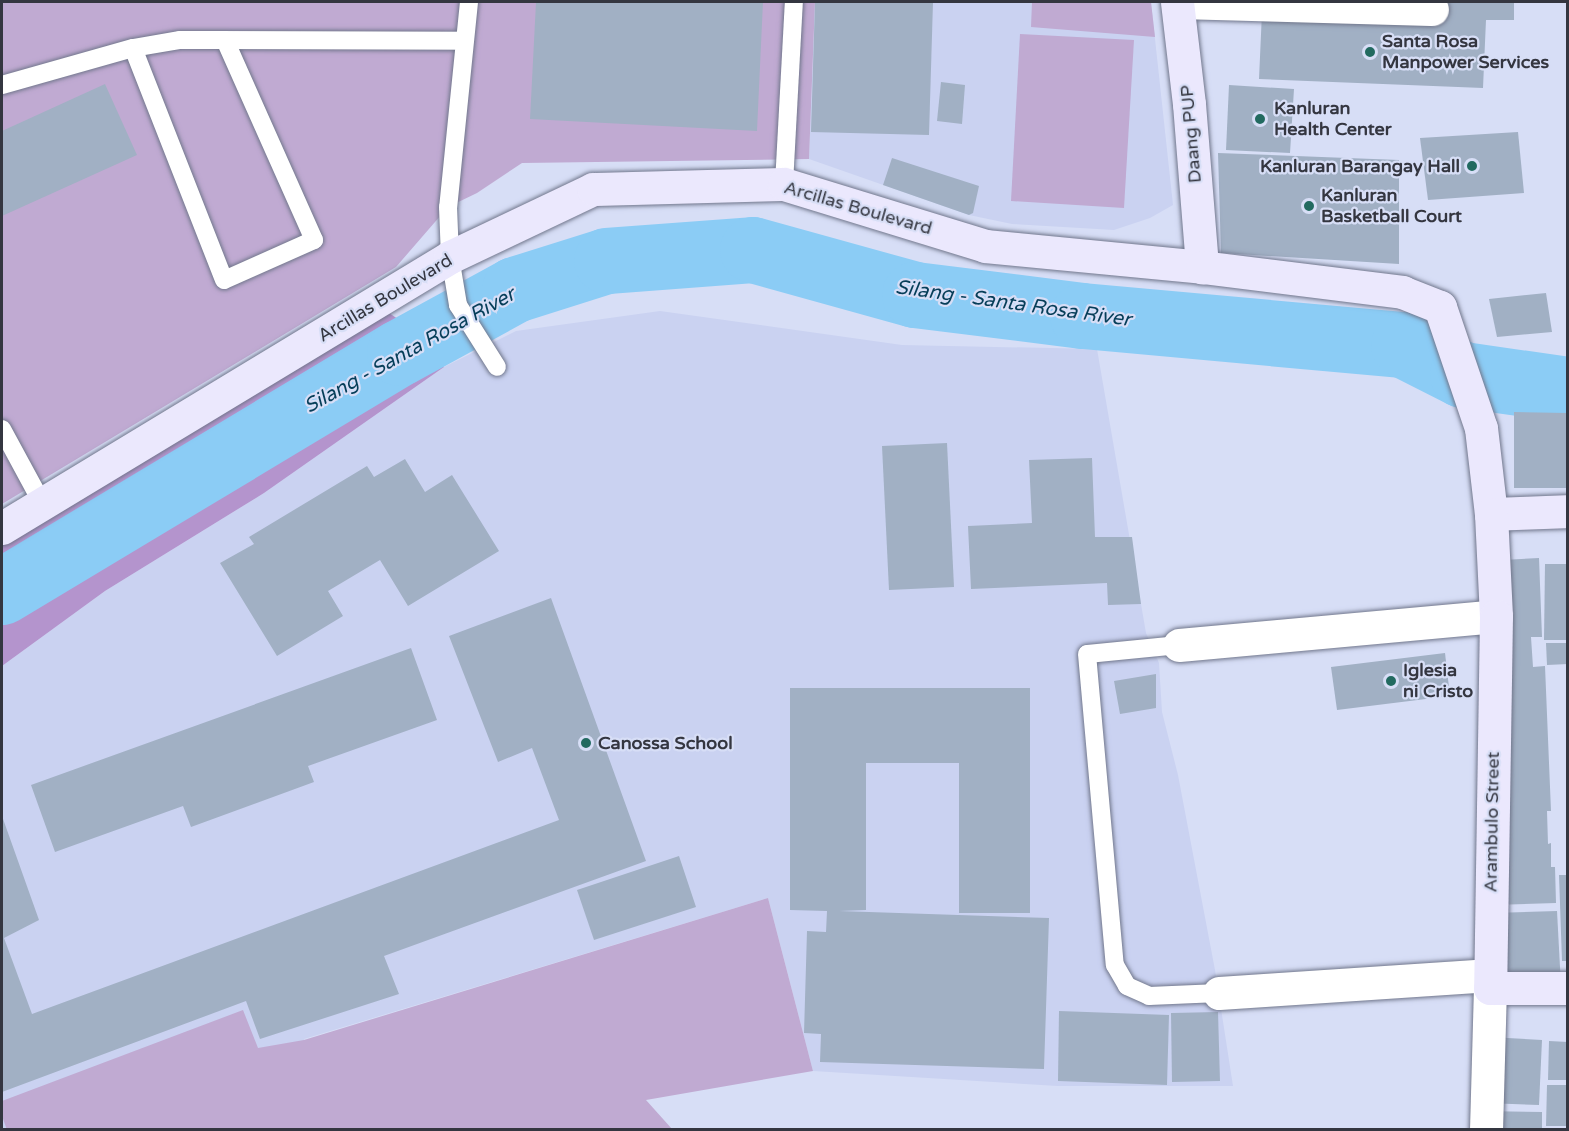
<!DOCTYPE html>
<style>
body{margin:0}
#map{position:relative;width:1569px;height:1131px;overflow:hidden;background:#d7def6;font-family:"Varela Round",sans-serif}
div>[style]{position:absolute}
.built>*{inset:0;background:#cad2f1}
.green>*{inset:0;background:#c0aad2}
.forest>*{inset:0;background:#b494cd}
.river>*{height:66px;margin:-33px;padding:0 33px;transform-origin:33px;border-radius:33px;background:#8bccf5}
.building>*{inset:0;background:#a1b0c4}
.roads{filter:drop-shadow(0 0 2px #71778c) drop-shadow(0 0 2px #71778c)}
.lane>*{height:18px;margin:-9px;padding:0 9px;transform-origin:9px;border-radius:9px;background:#fff}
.street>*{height:33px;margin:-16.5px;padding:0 16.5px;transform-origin:16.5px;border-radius:16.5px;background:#fff}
.secondary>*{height:33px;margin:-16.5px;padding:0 16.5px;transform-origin:16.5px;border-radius:16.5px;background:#ebe8fd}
.dots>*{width:16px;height:16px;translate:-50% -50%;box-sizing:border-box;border:3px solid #d7def6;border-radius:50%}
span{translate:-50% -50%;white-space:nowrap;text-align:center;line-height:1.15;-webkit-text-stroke:4.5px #d7def6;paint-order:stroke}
.poi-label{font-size:18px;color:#343640;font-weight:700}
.left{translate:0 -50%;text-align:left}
.right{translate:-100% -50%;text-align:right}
.street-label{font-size:18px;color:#343640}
.water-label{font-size:20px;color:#063e59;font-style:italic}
.frame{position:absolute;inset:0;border:3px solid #343640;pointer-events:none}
</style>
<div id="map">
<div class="built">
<i style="clip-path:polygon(815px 2px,1151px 2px,1173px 205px,1150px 218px,1114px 230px,1012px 224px,969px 215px,809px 159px)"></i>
<i style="clip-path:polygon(660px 311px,902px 345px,1097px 349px,1146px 633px,1159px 663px,1162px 712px,1178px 775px,1215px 970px,1233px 1086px,1058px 1086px,813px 1071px,768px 898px,304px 1039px,335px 1129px,2px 1129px,2px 666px,105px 591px,264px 493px,444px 367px,516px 331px)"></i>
</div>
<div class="green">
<i style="clip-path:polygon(2px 2px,815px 2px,809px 159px,522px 163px,477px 193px,448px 207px,396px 267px,2px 504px)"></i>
<i style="clip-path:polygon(1032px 2px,1151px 2px,1155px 37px,1031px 27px)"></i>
<i style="clip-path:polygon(1020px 34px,1134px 40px,1124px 208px,1011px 201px)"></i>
<i style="clip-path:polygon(768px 898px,813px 1071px,646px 1100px,672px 1129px,7px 1130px,2px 1116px,2px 1101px,243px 1010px,258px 1048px,304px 1040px)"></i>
</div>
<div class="forest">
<i style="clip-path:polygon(389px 313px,410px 327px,444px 367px,264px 493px,105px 591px,2px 666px,2px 544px)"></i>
</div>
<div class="river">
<i style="left:2px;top:592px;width:464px;rotate:-31deg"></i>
<i style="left:400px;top:353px;width:131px;rotate:-28.7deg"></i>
<i style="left:515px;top:290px;width:96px;rotate:-17.5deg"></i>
<i style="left:607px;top:261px;width:146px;rotate:-4.3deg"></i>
<i style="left:753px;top:250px;width:168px;rotate:15.5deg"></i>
<i style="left:915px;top:295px;width:169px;rotate:7.1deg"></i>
<i style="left:1083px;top:316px;width:322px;rotate:5.2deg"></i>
<i style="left:1404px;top:345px;width:66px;rotate:27deg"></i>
<i style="left:1463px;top:375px;width:106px;rotate:8.1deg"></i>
</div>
<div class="building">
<i style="clip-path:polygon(536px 2px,763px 2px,757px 131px,530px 119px)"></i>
<i style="clip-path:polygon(815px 2px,933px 2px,929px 135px,811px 132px)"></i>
<i style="clip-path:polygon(1441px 2px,1514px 2px,1514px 20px,1486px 20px,1483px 88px,1259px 79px,1262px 12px)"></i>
<i style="clip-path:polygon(941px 82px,965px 85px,962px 124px,937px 121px)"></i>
<i style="clip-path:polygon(105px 84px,137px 155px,2px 216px,2px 131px)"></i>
<i style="clip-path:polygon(1229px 85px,1294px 89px,1290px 153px,1226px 150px)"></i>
<i style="clip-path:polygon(1518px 132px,1524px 193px,1428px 200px,1420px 138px)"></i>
<i style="clip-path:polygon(1218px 153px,1399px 160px,1399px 264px,1221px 253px)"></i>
<i style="clip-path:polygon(892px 158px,979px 186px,973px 213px,969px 215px,883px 185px)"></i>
<i style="clip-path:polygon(1546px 293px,1552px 332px,1497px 337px,1489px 299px)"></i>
<i style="clip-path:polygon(1514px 412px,1568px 413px,1568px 488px,1514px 488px)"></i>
<i style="clip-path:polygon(947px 443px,954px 587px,889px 590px,882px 446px)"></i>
<i style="clip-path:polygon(1092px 458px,1095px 537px,1132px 537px,1141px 604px,1108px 605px,1107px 583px,971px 589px,968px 526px,1032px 523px,1029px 460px)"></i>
<i style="clip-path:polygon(405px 459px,425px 492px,452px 475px,499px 551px,408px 606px,380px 560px,328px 591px,343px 616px,277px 656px,220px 563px,254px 544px,249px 537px,367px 466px,374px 477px)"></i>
<i style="clip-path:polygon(1539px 558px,1542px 637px,1531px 637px,1533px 667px,1545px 666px,1551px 811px,1547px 811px,1548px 844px,1551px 843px,1551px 867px,1555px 867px,1556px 903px,1493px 905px,1484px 561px)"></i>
<i style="clip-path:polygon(1545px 564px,1568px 564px,1568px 640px,1544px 640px)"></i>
<i style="clip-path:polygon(551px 598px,646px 861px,384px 956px,399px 994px,260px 1039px,246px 1001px,2px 1092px,2px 816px,39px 920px,4px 938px,32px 1014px,559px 820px,532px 748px,498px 762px,449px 636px)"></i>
<i style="clip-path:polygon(1546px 643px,1568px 643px,1568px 664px,1547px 665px)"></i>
<i style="clip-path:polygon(411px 648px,437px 720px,308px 766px,314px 782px,191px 827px,183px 806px,55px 852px,31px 785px)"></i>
<i style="clip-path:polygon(1445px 653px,1450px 696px,1337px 710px,1331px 667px)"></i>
<i style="clip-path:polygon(1156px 674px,1156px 708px,1120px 714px,1114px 681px)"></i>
<i style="clip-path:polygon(790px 688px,1030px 688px,1030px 913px,959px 913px,959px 763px,866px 763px,866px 910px,839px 911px,1049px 918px,1044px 1069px,820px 1062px,821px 1034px,804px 1033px,807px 931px,826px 932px,827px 911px,790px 910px)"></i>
<i style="clip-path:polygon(679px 856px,696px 907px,594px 940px,577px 890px)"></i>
<i style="clip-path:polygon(1559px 875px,1568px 875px,1568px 961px,1562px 961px)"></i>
<i style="clip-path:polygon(1557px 911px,1561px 986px,1496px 989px,1493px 913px)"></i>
<i style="clip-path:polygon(1059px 1011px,1169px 1015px,1167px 1085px,1058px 1081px)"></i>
<i style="clip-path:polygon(1218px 1012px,1220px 1081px,1172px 1082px,1171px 1013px)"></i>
<i style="clip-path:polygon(1489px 1037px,1542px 1040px,1539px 1105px,1485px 1103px)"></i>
<i style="clip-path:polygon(1549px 1041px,1568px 1042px,1568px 1080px,1548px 1080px)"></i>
<i style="clip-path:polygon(1547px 1085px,1568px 1085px,1568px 1126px,1546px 1126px)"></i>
<i style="clip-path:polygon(1482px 1111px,1542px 1112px,1542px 1130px,1481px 1130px)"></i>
</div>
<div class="roads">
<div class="lane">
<i style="left:469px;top:2px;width:206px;rotate:95.8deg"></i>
<i style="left:448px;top:207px;width:50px;rotate:87.7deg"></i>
<i style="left:450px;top:257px;width:49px;rotate:80.5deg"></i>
<i style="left:458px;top:305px;width:73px;rotate:57.8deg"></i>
<i style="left:225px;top:40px;width:239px;rotate:0.2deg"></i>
<i style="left:2px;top:85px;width:136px;rotate:-15.8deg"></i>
<i style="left:133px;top:48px;width:48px;rotate:-9.7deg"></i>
<i style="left:180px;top:40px;width:45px"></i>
<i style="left:225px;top:40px;width:219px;rotate:66deg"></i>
<i style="left:314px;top:240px;width:98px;rotate:156deg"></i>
<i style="left:224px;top:280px;width:249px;rotate:-111.4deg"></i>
<i style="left:784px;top:184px;width:182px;rotate:-86.9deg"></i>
<i style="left:2px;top:429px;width:84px;rotate:61.6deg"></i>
<i style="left:1179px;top:645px;width:92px;rotate:174.4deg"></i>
<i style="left:1087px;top:654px;width:312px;rotate:84.9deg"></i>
<i style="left:1115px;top:965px;width:24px;rotate:60deg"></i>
<i style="left:1127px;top:986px;width:24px;rotate:24deg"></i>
<i style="left:1149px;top:996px;width:70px;rotate:-2.5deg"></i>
</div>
<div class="street">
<i style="left:1178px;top:2px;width:254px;rotate:1.6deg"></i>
<i style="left:1179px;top:645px;width:318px;rotate:-5.2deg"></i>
<i style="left:1219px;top:993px;width:272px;rotate:-3.8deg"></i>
<i style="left:1486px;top:1130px;width:142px;rotate:-88.4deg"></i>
</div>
<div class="secondary">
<i style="left:1177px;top:2px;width:103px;rotate:83.3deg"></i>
<i style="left:1189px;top:104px;width:164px;rotate:85.4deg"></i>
<i style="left:1491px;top:514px;width:77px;rotate:-2.2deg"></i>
<i style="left:2px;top:528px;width:524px;rotate:-31.17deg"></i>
<i style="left:450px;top:257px;width:158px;rotate:-25.4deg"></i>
<i style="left:593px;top:189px;width:191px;rotate:-1.5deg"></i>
<i style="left:784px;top:184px;width:210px;rotate:17.1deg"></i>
<i style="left:985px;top:246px;width:218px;rotate:5.5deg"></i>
<i style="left:1202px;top:267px;width:202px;rotate:7.1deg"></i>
<i style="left:1402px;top:292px;width:41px;rotate:21.5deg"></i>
<i style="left:1440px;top:307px;width:128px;rotate:71.3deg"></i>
<i style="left:1481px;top:428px;width:87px;rotate:83.4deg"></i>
<i style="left:1491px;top:514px;width:102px;rotate:87.2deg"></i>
<i style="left:1496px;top:616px;width:372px;rotate:90.9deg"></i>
<i style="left:1490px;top:988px;width:78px"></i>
</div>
</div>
<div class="dots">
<i style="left:1370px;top:52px;background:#226a60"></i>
<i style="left:1260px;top:119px;background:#226a60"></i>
<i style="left:1472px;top:166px;background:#226a60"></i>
<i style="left:1309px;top:206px;background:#226a60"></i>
<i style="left:1391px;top:681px;background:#226a60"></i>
<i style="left:586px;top:743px;background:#226a60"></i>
</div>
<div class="poi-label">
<span class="left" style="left:1382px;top:52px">Santa Rosa<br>Manpower Services</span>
<span class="left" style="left:1274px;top:119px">Kanluran<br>Health Center</span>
<span class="right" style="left:1460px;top:166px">Kanluran Barangay Hall</span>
<span class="left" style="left:1321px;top:206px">Kanluran<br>Basketball Court</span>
<span class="left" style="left:1403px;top:681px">Iglesia<br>ni Cristo</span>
<span class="left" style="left:598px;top:743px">Canossa School</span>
</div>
<div class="street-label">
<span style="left:1191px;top:134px;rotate:-95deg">Daang PUP</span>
<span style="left:858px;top:208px;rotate:16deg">Arcillas Boulevard</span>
<span style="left:385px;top:298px;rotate:-31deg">Arcillas Boulevard</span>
<span style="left:1492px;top:822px;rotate:-89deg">Arambulo Street</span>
</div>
<div class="water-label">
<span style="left:1013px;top:304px;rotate:8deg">Silang - Santa Rosa River</span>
<span style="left:410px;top:351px;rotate:-29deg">Silang - Santa Rosa River</span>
</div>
<div class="frame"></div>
</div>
